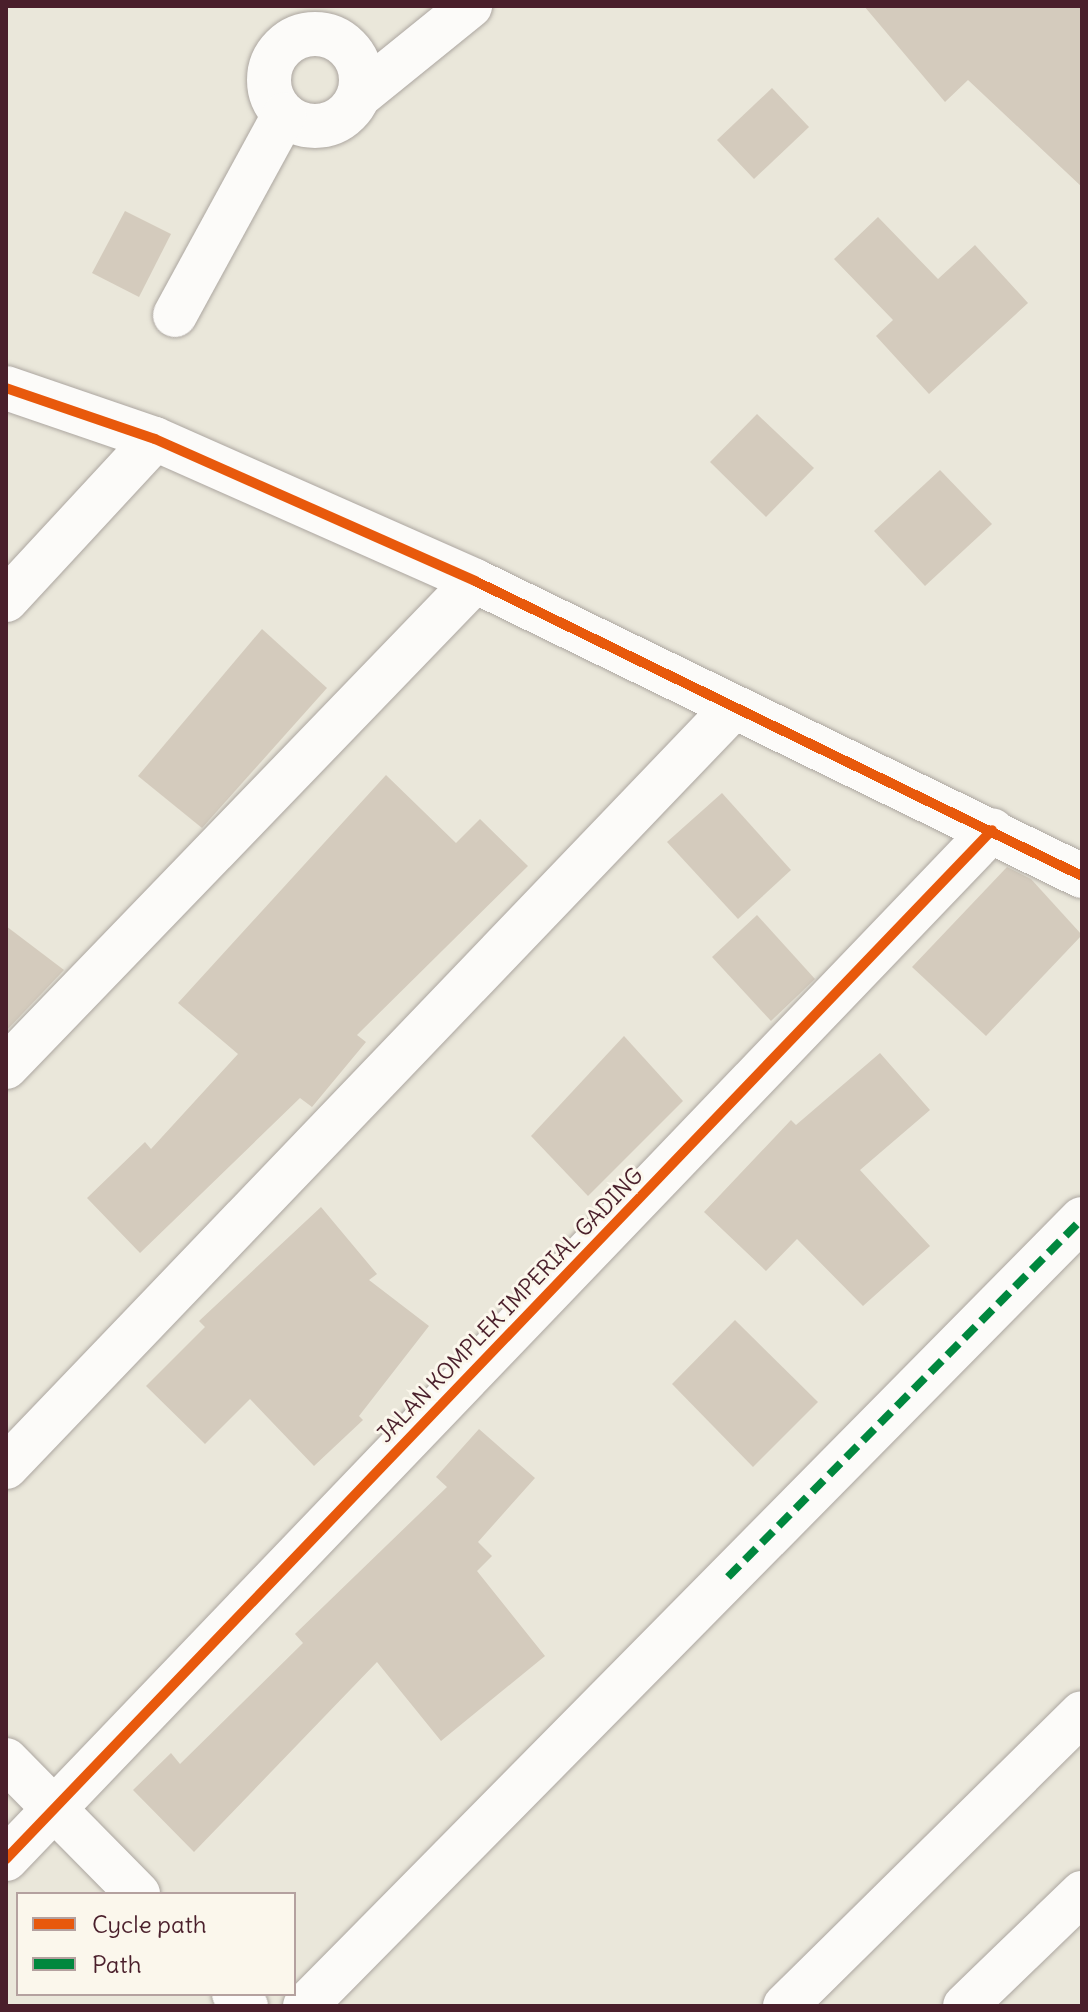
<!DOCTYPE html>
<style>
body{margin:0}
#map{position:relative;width:1088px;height:2012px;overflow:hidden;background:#eae7da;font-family:Delius,sans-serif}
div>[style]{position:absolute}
.building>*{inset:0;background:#d4cbbd}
.roads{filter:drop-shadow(0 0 2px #aca6a0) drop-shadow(0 0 2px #aca6a0)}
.minor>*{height:44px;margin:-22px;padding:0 22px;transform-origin:22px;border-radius:22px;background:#fcfbf9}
.minor>.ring{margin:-22px;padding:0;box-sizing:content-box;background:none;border:44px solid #fcfbf9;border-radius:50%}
.quiet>*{height:8px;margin-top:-4px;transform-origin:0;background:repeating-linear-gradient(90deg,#00873e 0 16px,transparent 0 24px)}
.cycleway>*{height:10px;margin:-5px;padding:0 5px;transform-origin:5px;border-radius:5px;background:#e8590c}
span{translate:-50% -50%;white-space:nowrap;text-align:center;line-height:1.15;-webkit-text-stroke:6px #fbf7ec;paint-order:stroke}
.street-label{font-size:22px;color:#4a1f2b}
.frame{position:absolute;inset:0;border:8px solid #4a1f2b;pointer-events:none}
.legend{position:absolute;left:16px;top:1892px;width:280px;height:104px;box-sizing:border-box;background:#fbf7ec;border:2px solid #b4a19f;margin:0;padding:10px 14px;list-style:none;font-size:24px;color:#4a1f2b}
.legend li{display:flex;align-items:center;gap:16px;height:40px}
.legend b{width:40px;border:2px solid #b4a19f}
</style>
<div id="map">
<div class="building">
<i style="clip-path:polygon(864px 6px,1082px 6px,1082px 187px,968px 80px,945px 102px)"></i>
<i style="clip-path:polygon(772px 88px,809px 127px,754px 179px,717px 140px)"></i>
<i style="clip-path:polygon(125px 211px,171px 234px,139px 297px,92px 273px)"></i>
<i style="clip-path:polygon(878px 217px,938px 279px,975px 245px,1028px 303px,929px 394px,876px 336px,893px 320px,834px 259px)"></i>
<i style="clip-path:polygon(757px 414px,814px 468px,766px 517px,710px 462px)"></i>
<i style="clip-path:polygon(940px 470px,992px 524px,925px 586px,874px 531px)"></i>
<i style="clip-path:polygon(262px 629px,327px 688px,202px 828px,138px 776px)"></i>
<i style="clip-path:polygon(386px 775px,456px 843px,480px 819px,528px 866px,357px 1035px,366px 1042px,312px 1107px,300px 1098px,140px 1253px,87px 1198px,145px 1142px,151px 1149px,238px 1054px,178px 1003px)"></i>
<i style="clip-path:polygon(722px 793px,791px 870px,738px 919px,667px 842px)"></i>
<i style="clip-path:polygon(1007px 867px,1031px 879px,1082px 935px,986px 1036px,912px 967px)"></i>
<i style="clip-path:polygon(757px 915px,815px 979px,771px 1021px,712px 957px)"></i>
<i style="clip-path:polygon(6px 926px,64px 970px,6px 1031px)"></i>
<i style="clip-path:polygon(624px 1036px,683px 1101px,588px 1196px,531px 1136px)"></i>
<i style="clip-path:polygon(880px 1053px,930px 1110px,860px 1170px,930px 1246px,863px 1306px,797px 1239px,766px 1271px,704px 1212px,791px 1120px,796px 1125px)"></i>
<i style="clip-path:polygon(321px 1207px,377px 1274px,369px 1280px,429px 1326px,359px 1416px,363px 1420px,314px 1466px,250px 1399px,205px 1444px,146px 1386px,205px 1327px,199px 1321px)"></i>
<i style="clip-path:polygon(735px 1320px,818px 1402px,753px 1467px,672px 1384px)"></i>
<i style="clip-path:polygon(479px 1429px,535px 1478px,478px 1542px,492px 1556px,477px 1571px,545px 1656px,441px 1741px,377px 1662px,194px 1852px,133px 1790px,171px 1753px,180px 1764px,303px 1643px,295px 1634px,447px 1487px,436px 1477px)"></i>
</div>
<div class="roads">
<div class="minor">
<i class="ring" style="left:269px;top:34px;width:48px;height:48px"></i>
<i style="left:359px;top:96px;width:143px;rotate:-39deg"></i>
<i style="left:175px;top:315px;width:228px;rotate:-61.4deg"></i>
<i style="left:6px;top:388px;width:157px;rotate:18.9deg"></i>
<i style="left:155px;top:439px;width:350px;rotate:23.9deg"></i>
<i style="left:475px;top:581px;width:675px;rotate:25.92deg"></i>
<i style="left:6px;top:600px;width:219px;rotate:-47.2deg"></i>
<i style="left:6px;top:1067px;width:675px;rotate:-46.02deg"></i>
<i style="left:6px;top:1467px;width:1051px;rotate:-46.23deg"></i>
<i style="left:6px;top:1760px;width:188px;rotate:45.4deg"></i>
<i style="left:6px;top:1859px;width:1425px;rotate:-46.22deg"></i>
<i style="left:234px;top:1994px;width:17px;rotate:45deg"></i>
<i style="left:305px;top:2006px;width:1106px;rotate:-45.37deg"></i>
<i style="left:785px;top:2006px;width:417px;rotate:-44.6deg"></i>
<i style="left:965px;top:2006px;width:163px;rotate:-44deg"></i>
</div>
</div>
<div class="quiet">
<i style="left:728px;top:1577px;width:503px;rotate:-45.32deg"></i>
</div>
<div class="cycleway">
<i style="left:6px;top:388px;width:157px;rotate:18.9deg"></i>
<i style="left:155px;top:439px;width:350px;rotate:23.9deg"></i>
<i style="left:475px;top:581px;width:675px;rotate:25.92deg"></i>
<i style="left:6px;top:1859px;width:1425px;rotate:-46.22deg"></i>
</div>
<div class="street-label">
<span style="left:510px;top:1305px;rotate:-46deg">JALAN KOMPLEK IMPERIAL GADING</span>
</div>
<div class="frame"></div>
<ul class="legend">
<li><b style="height:10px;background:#e8590c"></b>Cycle path</li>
<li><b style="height:10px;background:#00873e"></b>Path</li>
</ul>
</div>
